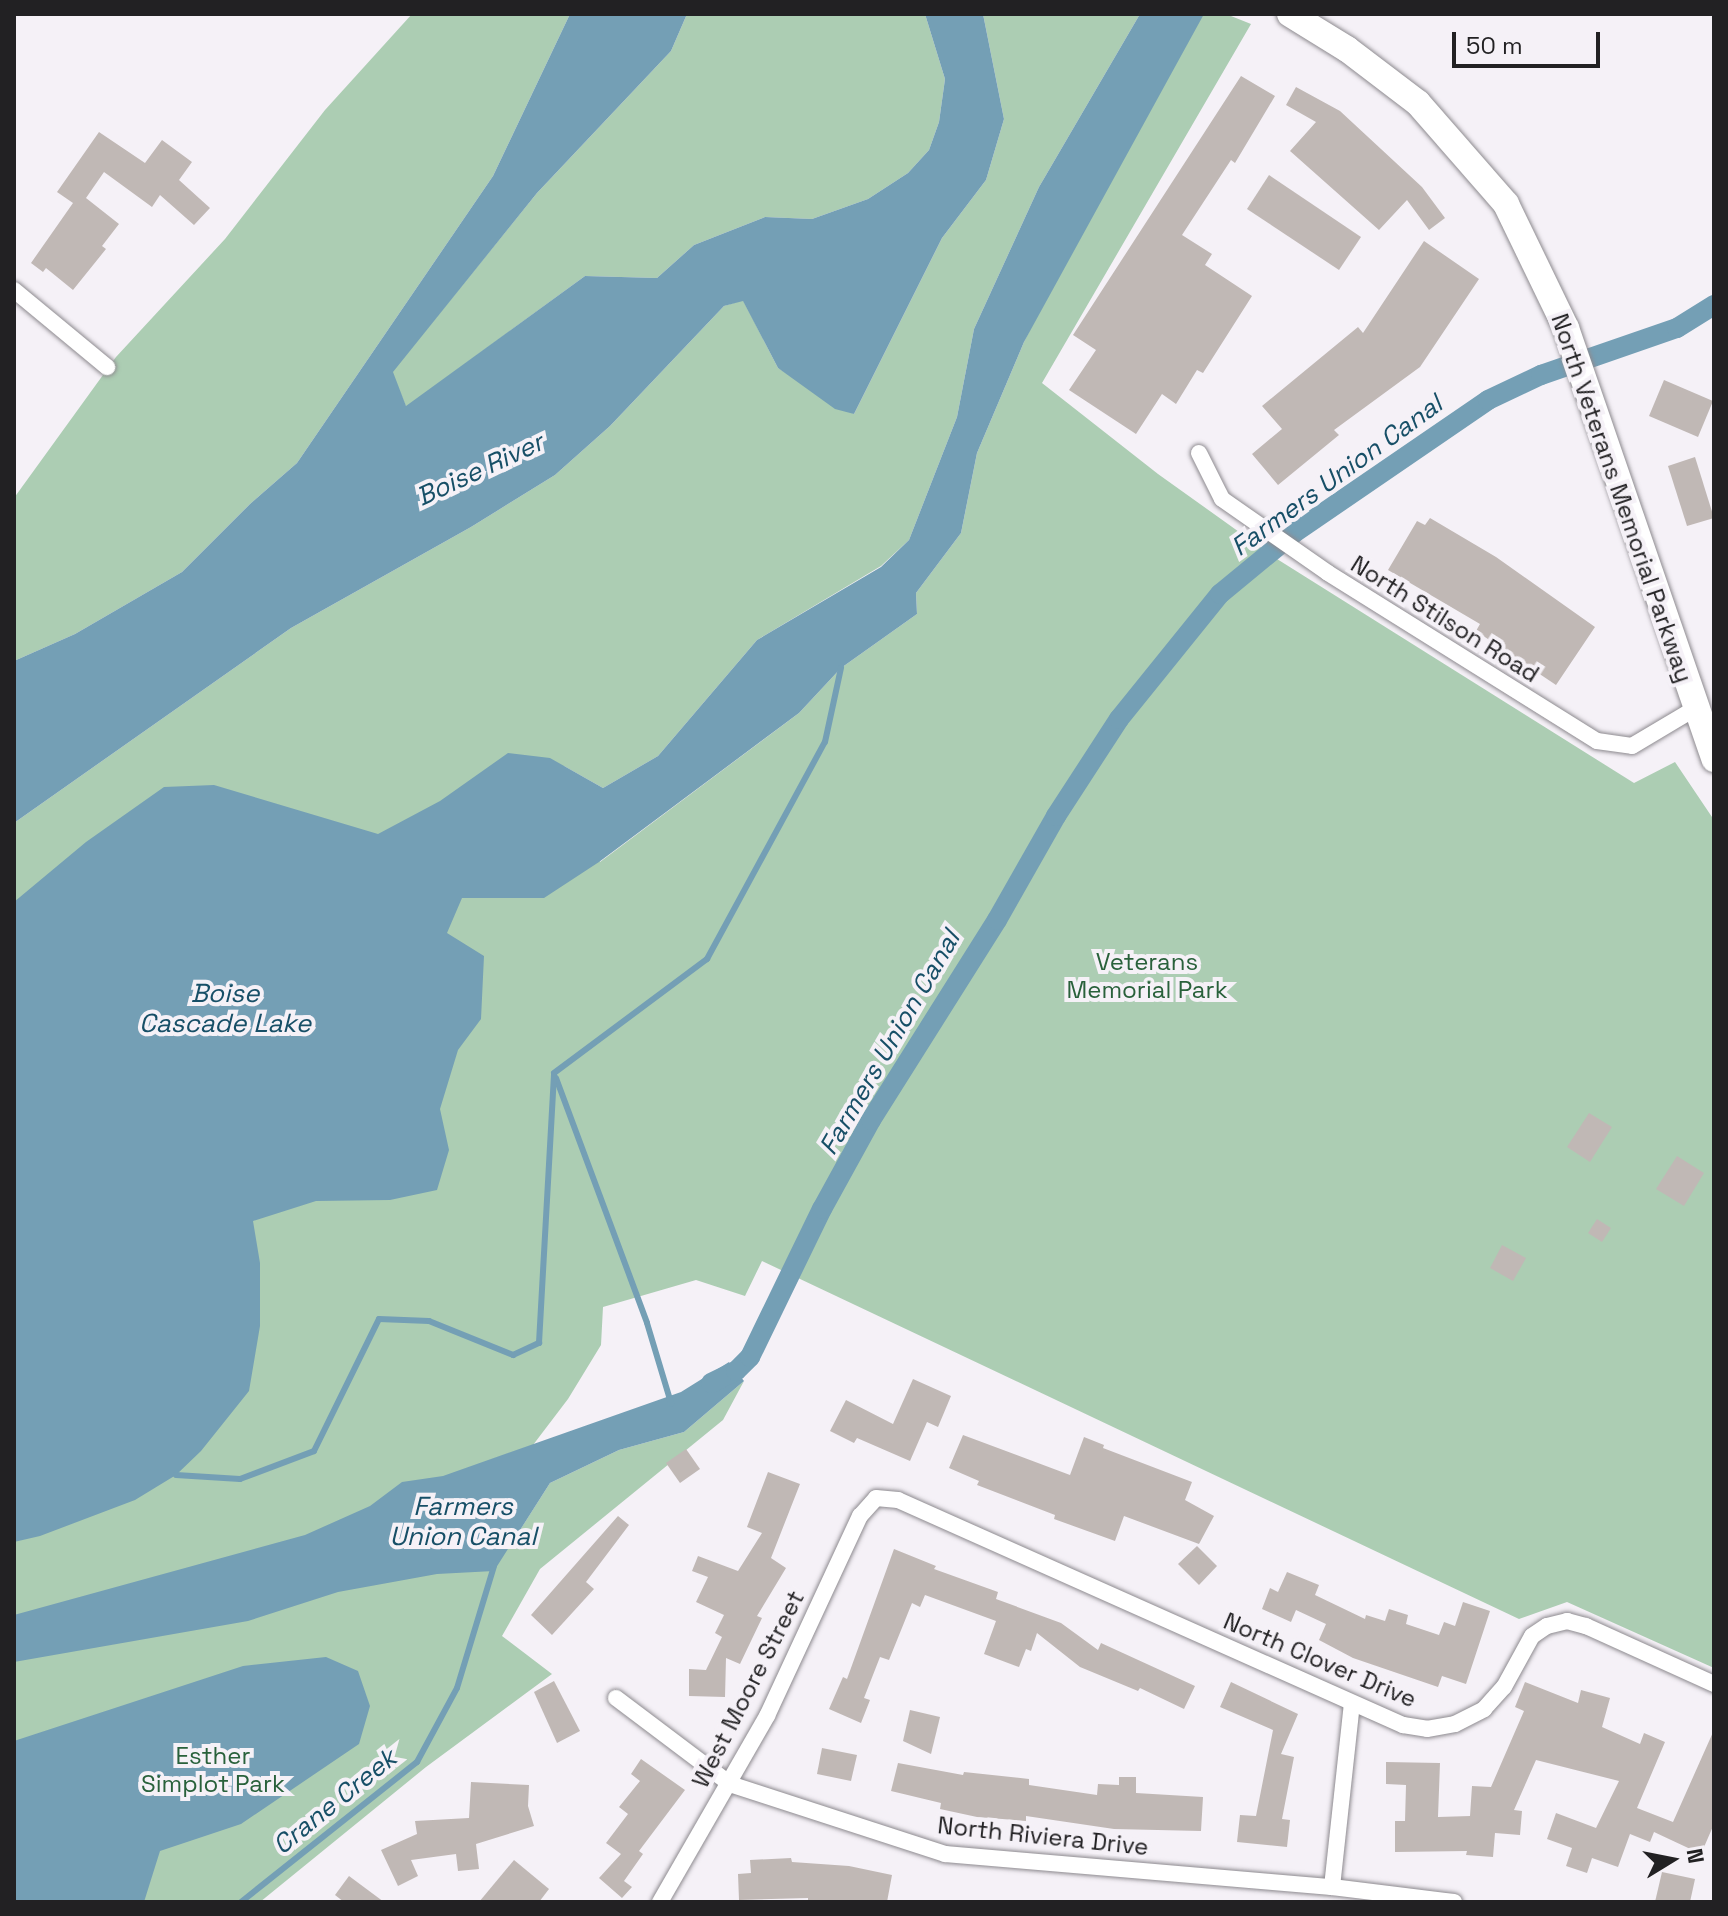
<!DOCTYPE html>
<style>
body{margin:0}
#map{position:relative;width:1728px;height:1916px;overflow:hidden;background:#f5f1f7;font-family:"Space Grotesk",sans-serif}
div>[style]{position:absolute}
.green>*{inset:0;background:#accdb3}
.water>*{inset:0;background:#749fb5}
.stream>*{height:6px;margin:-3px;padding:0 3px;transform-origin:3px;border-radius:3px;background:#749fb5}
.canal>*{height:20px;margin:-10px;padding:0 10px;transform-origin:10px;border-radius:10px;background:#749fb5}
.building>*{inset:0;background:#c0b8b5}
.roads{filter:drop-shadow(0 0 2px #8d8a8f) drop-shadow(0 0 2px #8d8a8f)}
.minor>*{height:16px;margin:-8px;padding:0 8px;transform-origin:8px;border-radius:8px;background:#fff}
.primary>*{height:26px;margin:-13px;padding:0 13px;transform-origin:13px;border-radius:13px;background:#fff}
span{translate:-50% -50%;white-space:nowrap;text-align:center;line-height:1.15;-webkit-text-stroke:8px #f5f1f7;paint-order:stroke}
.street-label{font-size:24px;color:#222123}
.park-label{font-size:24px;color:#29613b}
.water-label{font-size:26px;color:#174f67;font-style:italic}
.frame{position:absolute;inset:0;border:16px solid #222123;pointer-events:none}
.north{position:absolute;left:1632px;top:1820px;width:80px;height:80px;-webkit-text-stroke:6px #f5f1f7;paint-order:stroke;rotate:80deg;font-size:22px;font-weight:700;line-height:32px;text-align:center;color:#222123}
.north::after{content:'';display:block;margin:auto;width:28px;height:36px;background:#222123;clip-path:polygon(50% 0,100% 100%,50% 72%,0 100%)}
.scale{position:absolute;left:1452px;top:32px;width:148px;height:36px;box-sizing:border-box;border:4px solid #222123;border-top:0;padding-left:10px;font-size:24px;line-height:28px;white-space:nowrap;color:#222123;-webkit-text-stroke:6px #f5f1f7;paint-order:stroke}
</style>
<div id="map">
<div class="green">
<i style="clip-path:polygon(412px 14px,570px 14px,493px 176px,297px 463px,250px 504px,182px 572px,75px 634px,14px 661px,14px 498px,116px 357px,225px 239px,325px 110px)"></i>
<i style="clip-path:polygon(687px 14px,925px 14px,945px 79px,939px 122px,929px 150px,908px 173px,868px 199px,812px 219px,765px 217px,694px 245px,657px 278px,585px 276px,406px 407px,392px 372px,537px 193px,671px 51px)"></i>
<i style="clip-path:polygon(983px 14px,1140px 14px,1039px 187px,974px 329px,957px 417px,909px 540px,881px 566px,757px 640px,658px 756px,603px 788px,564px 766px,600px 862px,799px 713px,841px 668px,917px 614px,916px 593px,961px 533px,977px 453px,1024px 342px,1184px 14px,1226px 14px,1251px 24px,1042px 383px,1158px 474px,1277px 559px,1634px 783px,1675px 762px,1714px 820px,1714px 1668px,1567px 1602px,1519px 1619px,762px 1261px,745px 1296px,696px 1280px,603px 1307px,601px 1345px,568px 1399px,533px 1445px,482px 1463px,520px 1530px,550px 1483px,619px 1450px,684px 1432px,744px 1381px,723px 1420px,540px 1569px,502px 1636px,552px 1674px,426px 1767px,260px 1902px,14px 1902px,14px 823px,291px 628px,471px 527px,555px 475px,610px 426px,724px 306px,743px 300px,778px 368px,854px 414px,942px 238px,986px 180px,1004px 119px)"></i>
</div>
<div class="water">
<i style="clip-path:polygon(570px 14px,687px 14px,671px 51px,537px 193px,393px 372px,406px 406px,585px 276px,657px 278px,694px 245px,765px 217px,812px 219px,868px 199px,908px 173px,929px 150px,939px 122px,945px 79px,925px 14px,983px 14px,1004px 119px,986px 180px,942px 238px,854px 414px,835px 409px,778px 368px,743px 301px,724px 306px,610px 426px,555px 475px,471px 527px,291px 628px,14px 823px,14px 661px,75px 634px,182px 572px,250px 504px,297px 463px,493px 176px)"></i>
<i style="clip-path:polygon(1140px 14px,1204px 14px,1024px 342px,977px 453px,961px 533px,916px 593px,917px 614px,841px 668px,799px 713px,599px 862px,544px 898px,462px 898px,447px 933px,484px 956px,481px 1019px,458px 1050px,440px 1109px,449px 1150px,437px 1190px,390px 1200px,316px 1201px,253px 1221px,260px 1263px,260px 1326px,249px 1391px,201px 1451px,176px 1475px,135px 1500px,40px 1536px,14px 1542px,14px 902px,86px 842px,164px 787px,214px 785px,378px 834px,440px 801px,508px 753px,550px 758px,603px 788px,658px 756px,757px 640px,881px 567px,909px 540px,957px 417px,974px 329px,1039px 187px)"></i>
<i style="clip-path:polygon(729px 1362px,744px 1381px,684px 1432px,619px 1450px,550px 1483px,494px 1571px,437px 1574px,338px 1592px,248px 1621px,14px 1662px,14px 1615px,305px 1535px,370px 1506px,402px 1482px,443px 1476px,681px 1392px)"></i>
<i style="clip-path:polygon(326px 1657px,358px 1671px,370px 1706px,359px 1744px,241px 1824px,160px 1851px,144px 1902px,14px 1902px,14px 1741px,243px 1666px)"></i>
</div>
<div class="stream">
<i style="left:556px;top:1078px;width:261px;rotate:69.6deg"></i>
<i style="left:647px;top:1323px;width:84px;rotate:73.3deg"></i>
<i style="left:176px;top:1475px;width:64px;rotate:3.6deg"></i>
<i style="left:240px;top:1479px;width:79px;rotate:-20.7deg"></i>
<i style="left:314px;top:1451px;width:147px;rotate:-63.8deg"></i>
<i style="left:379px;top:1319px;width:50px;rotate:2.3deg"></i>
<i style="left:429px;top:1321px;width:91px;rotate:22deg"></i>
<i style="left:513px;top:1355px;width:29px;rotate:-25deg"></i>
<i style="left:539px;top:1343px;width:270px;rotate:-86.8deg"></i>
<i style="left:554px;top:1073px;width:191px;rotate:-36.7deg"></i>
<i style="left:707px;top:959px;width:247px;rotate:-61.5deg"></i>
<i style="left:825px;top:742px;width:76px;rotate:-77.8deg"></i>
<i style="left:241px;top:1902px;width:225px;rotate:-38.5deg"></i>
<i style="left:417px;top:1762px;width:84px;rotate:-61.6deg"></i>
<i style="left:457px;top:1688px;width:127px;rotate:-73.1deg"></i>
</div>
<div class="canal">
<i style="left:711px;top:1383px;width:28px;rotate:-26deg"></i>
<i style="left:736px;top:1371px;width:20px;rotate:-45deg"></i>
<i style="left:750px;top:1357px;width:165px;rotate:-64.1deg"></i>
<i style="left:822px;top:1209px;width:102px;rotate:-61.2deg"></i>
<i style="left:871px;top:1120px;width:236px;rotate:-57.8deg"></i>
<i style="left:997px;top:920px;width:120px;rotate:-60.4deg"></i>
<i style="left:1056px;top:816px;width:116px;rotate:-57deg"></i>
<i style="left:1119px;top:719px;width:161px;rotate:-51.1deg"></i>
<i style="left:1220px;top:594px;width:96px;rotate:-39.5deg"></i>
<i style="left:1294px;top:533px;width:235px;rotate:-34.4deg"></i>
<i style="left:1488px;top:400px;width:59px;rotate:-25.3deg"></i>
<i style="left:1541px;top:375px;width:144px;rotate:-19.1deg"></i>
<i style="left:1677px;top:328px;width:44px;rotate:-31.9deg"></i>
</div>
<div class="building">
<i style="clip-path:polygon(1241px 76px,1275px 96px,1235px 163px,1231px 160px,1182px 235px,1212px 254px,1205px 265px,1252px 296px,1203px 373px,1197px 370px,1176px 404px,1162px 394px,1136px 434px,1069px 390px,1096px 350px,1073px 335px)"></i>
<i style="clip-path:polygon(1296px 87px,1340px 111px,1422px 187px,1445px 218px,1429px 230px,1407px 200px,1379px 230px,1290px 151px,1316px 122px,1286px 105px)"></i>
<i style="clip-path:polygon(99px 132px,145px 163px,162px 140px,192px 162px,179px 180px,210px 208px,194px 225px,160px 195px,152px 207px,104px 172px,86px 198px,119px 224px,102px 246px,106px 249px,73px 290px,46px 268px,43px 272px,31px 263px,73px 203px,57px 192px)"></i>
<i style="clip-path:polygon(1269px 175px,1361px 237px,1339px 270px,1247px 209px)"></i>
<i style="clip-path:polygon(1424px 241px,1479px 279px,1420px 367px,1334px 430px,1339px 435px,1278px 485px,1252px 454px,1282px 429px,1262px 406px,1358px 327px,1363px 333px)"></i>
<i style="clip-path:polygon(1664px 380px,1713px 401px,1698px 437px,1649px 416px)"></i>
<i style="clip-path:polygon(1695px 457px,1714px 518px,1687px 526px,1668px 466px)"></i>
<i style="clip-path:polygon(1430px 518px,1496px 557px,1595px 627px,1556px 685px,1476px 631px,1480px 624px,1388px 570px,1417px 521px,1425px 525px)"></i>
<i style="clip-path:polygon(1589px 1113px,1612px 1127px,1590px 1162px,1567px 1147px)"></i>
<i style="clip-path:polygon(1677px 1156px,1704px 1173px,1684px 1206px,1656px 1189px)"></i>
<i style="clip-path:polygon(1597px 1219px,1611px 1228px,1602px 1242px,1588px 1233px)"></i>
<i style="clip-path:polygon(1502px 1245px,1526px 1258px,1513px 1281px,1490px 1268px)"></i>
<i style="clip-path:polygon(913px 1379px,951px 1396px,938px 1427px,927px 1422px,910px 1461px,857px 1438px,854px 1443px,830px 1431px,846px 1400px,893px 1424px)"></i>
<i style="clip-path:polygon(963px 1435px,1070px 1475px,1084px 1437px,1104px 1445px,1103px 1448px,1192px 1482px,1185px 1500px,1214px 1516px,1199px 1544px,1124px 1516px,1115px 1541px,1054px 1519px,1055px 1515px,977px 1485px,979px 1481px,949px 1468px)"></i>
<i style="clip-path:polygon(686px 1449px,700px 1469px,680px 1483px,666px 1463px)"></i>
<i style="clip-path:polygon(768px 1472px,800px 1484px,771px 1558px,786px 1568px,757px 1616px,762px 1618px,740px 1664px,726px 1658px,725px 1697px,689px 1696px,689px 1669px,706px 1670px,722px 1637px,715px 1633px,724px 1615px,696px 1602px,708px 1577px,692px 1571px,698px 1556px,738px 1571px,762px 1533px,747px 1527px)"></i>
<i style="clip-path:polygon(618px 1516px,629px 1525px,586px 1582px,594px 1589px,552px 1635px,531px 1615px)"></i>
<i style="clip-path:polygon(1197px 1546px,1217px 1566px,1199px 1585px,1178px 1564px)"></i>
<i style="clip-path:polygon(894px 1549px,936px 1566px,934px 1569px,998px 1592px,996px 1599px,1061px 1623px,1098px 1650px,1101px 1643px,1195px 1686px,1184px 1709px,1140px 1688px,1138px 1691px,1080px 1667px,1037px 1633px,1031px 1651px,1026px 1649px,1019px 1667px,984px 1654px,996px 1621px,925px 1595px,920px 1607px,912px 1603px,889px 1660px,880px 1657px,864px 1698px,870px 1700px,861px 1723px,829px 1709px,843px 1677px,847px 1679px)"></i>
<i style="clip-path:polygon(1287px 1572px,1319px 1585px,1315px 1595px,1365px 1619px,1366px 1615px,1385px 1621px,1389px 1609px,1408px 1615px,1406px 1624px,1439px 1635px,1444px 1622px,1455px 1626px,1463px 1602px,1490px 1611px,1466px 1684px,1442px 1676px,1438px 1687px,1353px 1658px,1319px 1640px,1326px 1624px,1296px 1610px,1291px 1622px,1262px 1609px,1270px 1588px,1278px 1592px)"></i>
<i style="clip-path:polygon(554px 1681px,580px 1731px,557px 1743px,534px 1692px)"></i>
<i style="clip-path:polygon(1231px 1682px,1298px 1714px,1281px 1754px,1294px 1757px,1282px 1819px,1290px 1820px,1287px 1847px,1237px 1842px,1240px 1815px,1256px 1816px,1273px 1730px,1220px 1707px)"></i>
<i style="clip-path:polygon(1525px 1682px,1578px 1703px,1581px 1690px,1610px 1698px,1602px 1727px,1640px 1744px,1644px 1733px,1665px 1742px,1637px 1808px,1673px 1822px,1714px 1730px,1714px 1824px,1701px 1854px,1654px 1832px,1650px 1842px,1630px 1834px,1618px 1867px,1592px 1858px,1587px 1873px,1566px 1866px,1572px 1848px,1547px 1839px,1556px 1813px,1596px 1828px,1619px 1781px,1536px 1760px,1514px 1810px,1522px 1811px,1520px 1835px,1495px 1833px,1493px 1857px,1466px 1855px,1467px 1851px,1395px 1852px,1395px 1821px,1405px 1821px,1406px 1785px,1386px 1784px,1386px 1762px,1440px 1763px,1438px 1817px,1470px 1816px,1472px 1786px,1491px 1787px,1524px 1711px,1515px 1707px)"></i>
<i style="clip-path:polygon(910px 1710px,940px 1717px,931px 1754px,903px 1741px)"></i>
<i style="clip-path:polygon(822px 1748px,857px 1755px,851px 1781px,817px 1774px)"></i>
<i style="clip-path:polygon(641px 1759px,685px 1790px,639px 1851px,643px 1854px,624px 1881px,632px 1887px,622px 1898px,599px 1878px,621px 1854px,606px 1843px,628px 1814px,619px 1807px,640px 1781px,631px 1774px)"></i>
<i style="clip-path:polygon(898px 1763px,963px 1775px,964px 1772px,1029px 1779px,1029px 1785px,1097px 1795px,1098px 1784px,1119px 1785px,1119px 1777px,1136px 1777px,1136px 1793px,1203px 1797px,1201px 1831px,1114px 1829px,1026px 1816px,1026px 1821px,977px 1817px,940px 1809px,941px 1803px,891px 1791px)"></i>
<i style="clip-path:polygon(471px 1782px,529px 1785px,528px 1806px,534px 1826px,476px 1844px,479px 1869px,458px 1871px,456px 1854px,411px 1860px,418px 1876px,398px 1886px,381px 1850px,417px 1834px,415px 1821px,469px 1818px)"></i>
<i style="clip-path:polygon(791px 1858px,792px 1862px,849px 1866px,892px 1875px,887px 1902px,808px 1902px,808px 1898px,739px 1900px,738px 1874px,751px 1873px,750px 1860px)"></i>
<i style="clip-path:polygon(514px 1860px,549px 1889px,539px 1902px,479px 1902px)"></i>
<i style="clip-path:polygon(1662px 1872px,1695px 1879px,1690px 1902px,1655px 1902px)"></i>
<i style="clip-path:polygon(349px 1876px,384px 1902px,344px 1902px,335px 1895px)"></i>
</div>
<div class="roads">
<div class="minor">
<i style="left:14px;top:290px;width:121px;rotate:39.6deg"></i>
<i style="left:1199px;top:453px;width:51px;rotate:63.4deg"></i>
<i style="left:1222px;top:499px;width:129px;rotate:34.9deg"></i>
<i style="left:1328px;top:573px;width:317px;rotate:32deg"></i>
<i style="left:1597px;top:741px;width:35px;rotate:8deg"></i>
<i style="left:1632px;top:746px;width:74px;rotate:-30.7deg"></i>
<i style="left:616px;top:1698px;width:143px;rotate:37deg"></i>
<i style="left:730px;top:1784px;width:226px;rotate:18deg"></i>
<i style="left:945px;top:1854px;width:388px;rotate:4.9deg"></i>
<i style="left:1332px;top:1887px;width:123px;rotate:7deg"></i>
<i style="left:1332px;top:1887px;width:184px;rotate:-83.8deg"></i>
<i style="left:660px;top:1902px;width:215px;rotate:-60.1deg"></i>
<i style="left:767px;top:1716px;width:221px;rotate:-65.1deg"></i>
<i style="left:860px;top:1516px;width:24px;rotate:-48deg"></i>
<i style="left:876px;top:1498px;width:22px;rotate:5deg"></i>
<i style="left:898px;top:1500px;width:553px;rotate:24.02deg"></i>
<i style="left:1403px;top:1725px;width:24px;rotate:9deg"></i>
<i style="left:1427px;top:1729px;width:28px;rotate:-10deg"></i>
<i style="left:1455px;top:1724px;width:33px;rotate:-27deg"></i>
<i style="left:1484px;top:1709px;width:30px;rotate:-48deg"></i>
<i style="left:1504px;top:1687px;width:58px;rotate:-61.2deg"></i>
<i style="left:1532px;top:1636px;width:18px;rotate:-34deg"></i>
<i style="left:1547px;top:1626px;width:21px;rotate:-14deg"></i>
<i style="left:1567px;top:1621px;width:20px;rotate:15deg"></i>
<i style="left:1586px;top:1626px;width:141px;rotate:24.4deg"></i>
</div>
<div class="primary">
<i style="left:1290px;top:14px;width:67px;rotate:31.6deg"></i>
<i style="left:1347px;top:49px;width:89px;rotate:37.3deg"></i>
<i style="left:1418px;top:103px;width:134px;rotate:48.9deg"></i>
<i style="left:1506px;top:204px;width:138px;rotate:64.2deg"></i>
<i style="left:1566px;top:328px;width:456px;rotate:71deg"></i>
</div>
</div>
<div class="street-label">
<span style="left:1622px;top:498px;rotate:71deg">North Veterans Memorial Parkway</span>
<span style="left:1445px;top:619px;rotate:32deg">North Stilson Road</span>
<span style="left:1320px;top:1660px;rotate:23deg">North Clover Drive</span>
<span style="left:748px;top:1689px;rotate:-63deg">West Moore Street</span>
<span style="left:1043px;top:1836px;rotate:6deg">North Riviera Drive</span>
</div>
<div class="park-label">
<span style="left:1147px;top:976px">Veterans<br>Memorial Park</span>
<span style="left:213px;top:1770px">Esther<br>Simplot Park</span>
</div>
<div class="water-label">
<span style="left:480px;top:470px;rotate:-25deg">Boise River</span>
<span style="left:1337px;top:476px;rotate:-36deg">Farmers Union Canal</span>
<span style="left:225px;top:1009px">Boise<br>Cascade Lake</span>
<span style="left:890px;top:1043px;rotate:-60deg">Farmers Union Canal</span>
<span style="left:463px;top:1522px">Farmers<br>Union Canal</span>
<span style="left:335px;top:1802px;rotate:-39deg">Crane Creek</span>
</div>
<div class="frame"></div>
<div class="north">N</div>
<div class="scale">50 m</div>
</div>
